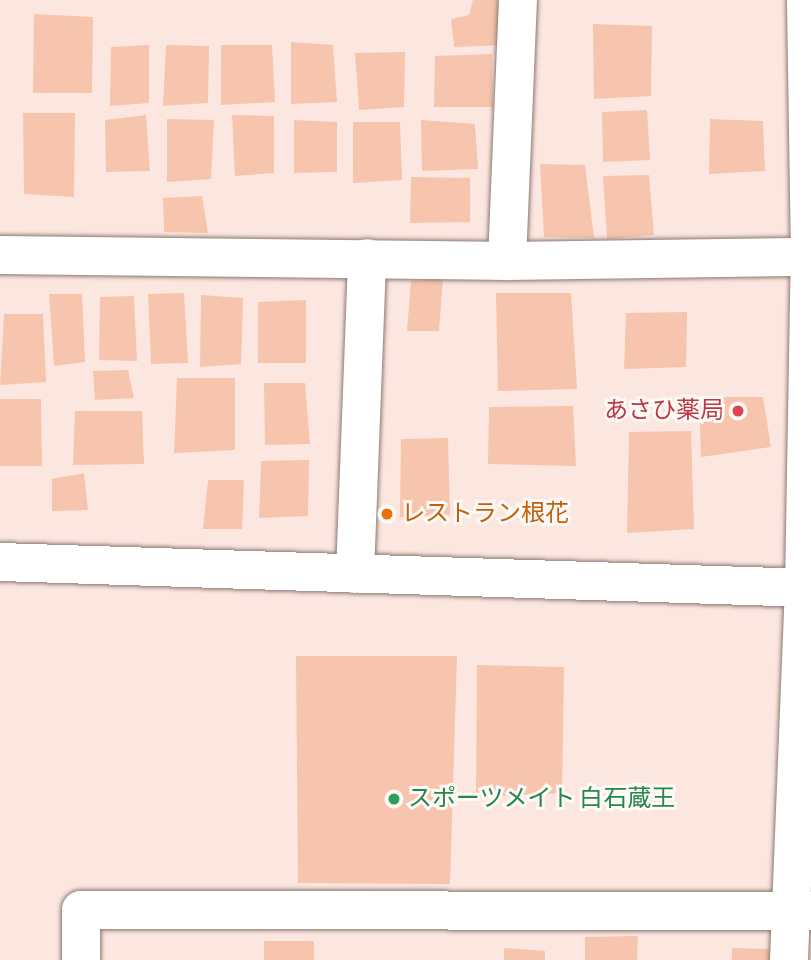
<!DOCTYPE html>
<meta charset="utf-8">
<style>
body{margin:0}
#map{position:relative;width:811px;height:960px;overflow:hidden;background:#fce7e0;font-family:"Sofia Sans Condensed","Noto Sans JP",sans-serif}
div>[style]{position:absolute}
.building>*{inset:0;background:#f7c4ad}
.roads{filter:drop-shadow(0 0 2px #8c7973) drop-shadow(0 0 2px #8c7973)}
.minor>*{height:38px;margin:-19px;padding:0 19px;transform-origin:19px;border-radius:19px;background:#fff}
.dots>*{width:19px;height:19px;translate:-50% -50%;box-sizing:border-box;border:4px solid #fdf9f7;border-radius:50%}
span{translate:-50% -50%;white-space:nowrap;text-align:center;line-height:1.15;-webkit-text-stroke:6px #fdf9f7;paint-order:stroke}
.health-label{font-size:24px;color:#be3a42}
.right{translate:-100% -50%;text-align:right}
.food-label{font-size:24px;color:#c56008}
.left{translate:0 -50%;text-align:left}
.leisure-label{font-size:24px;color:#27864d}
</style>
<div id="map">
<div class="building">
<i style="clip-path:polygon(473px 0,507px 0,506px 45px,454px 47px,451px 19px,469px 15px)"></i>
<i style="clip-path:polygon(34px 14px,93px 17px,92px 93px,33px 93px)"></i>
<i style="clip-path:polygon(593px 24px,652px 26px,651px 96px,594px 99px)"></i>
<i style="clip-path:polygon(291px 42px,333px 45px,337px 102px,291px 104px)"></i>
<i style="clip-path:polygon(149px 45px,149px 103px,110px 106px,111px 47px)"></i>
<i style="clip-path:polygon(166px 45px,209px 46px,208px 103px,163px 106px)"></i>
<i style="clip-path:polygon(221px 45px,272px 45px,275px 102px,221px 105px)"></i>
<i style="clip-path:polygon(405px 52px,404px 107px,359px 110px,355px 53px)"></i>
<i style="clip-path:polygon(492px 54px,493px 107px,434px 107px,435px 56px)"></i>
<i style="clip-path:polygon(647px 110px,650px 160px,603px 162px,602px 112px)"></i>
<i style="clip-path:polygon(23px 113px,75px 113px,74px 197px,24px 194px)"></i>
<i style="clip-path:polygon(146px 115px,150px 171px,106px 172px,105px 120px)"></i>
<i style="clip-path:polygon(232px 115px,274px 116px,274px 173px,235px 176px)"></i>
<i style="clip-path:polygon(167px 119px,214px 120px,211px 179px,167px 182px)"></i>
<i style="clip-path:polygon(710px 119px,763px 121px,765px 171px,709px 174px)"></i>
<i style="clip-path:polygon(294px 120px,337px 122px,337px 172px,294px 173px)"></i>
<i style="clip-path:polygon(421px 120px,475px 124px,478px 169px,422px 171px)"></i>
<i style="clip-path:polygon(353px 122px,400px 122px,402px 180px,353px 183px)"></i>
<i style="clip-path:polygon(540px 164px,585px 165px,594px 238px,544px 237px)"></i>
<i style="clip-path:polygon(649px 175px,654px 235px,607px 239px,603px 176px)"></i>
<i style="clip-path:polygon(411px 177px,470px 178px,470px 222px,410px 223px)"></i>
<i style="clip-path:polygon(202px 196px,208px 233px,164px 232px,163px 198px)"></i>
<i style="clip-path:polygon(443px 278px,439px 331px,407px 331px,411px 281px)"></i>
<i style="clip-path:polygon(184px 293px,188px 363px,151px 364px,148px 294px)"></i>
<i style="clip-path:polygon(496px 293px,571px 293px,577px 389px,498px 391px)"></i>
<i style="clip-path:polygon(49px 294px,82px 294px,85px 362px,54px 366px)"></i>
<i style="clip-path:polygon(201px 295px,243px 298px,241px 364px,200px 367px)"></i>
<i style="clip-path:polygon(134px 296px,137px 361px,99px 360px,100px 297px)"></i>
<i style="clip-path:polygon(306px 300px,306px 363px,258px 363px,258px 302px)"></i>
<i style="clip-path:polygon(687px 312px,686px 367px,624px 369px,626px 313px)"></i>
<i style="clip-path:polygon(4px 314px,43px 314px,46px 382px,0 385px)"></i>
<i style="clip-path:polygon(128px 370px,134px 398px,95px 400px,93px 371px)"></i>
<i style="clip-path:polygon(177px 378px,235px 378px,235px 450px,174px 453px)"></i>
<i style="clip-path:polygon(264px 383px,305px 383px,310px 444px,265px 445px)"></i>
<i style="clip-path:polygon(699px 397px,763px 397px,771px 447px,701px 457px)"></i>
<i style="clip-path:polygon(0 399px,41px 399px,42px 466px,0 466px)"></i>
<i style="clip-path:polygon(573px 406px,576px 466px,488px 464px,489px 407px)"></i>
<i style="clip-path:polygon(75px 411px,142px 411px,144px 464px,73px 465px)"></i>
<i style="clip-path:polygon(691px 431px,694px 529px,627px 533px,629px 432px)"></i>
<i style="clip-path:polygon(448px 438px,450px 515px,400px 517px,401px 439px)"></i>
<i style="clip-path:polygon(309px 460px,308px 516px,259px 518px,261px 461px)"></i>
<i style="clip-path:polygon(84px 473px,88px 510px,52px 511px,52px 479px)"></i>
<i style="clip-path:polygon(208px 480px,244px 480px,242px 529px,203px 529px)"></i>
<i style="clip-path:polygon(296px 656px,457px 656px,450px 884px,298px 883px)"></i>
<i style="clip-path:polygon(477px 665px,564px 667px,562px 793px,476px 797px)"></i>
<i style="clip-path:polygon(638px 936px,637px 960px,585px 960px,585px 937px)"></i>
<i style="clip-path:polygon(264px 941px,314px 941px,314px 960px,264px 960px)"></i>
<i style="clip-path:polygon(504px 948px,545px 951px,545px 960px,504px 960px)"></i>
<i style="clip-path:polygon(732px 948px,775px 949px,775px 960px,732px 960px)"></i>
</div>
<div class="roads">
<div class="minor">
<i style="left:0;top:255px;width:507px;rotate:0.68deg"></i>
<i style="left:507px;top:261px;width:304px;rotate:-0.8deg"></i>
<i style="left:507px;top:261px;width:261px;rotate:-87.6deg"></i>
<i style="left:0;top:562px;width:811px;rotate:1.84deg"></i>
<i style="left:355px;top:574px;width:316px;rotate:-87.8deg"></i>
<i style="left:81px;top:960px;width:50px;rotate:-90deg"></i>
<i style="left:81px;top:910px;width:730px;rotate:0.08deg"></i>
<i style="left:789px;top:960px;width:372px;rotate:-87.7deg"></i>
<i style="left:804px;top:588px;width:331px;rotate:-89deg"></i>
<i style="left:810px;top:257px;width:257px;rotate:-90.9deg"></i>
</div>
</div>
<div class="dots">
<i style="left:738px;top:411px;background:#e0444e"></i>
<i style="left:387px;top:514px;background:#e8710a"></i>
<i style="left:394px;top:799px;background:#2e9e5b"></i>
</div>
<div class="health-label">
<span class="right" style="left:724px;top:411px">あさひ薬局</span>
</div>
<div class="food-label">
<span class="left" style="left:401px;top:514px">レストラン根花</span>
</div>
<div class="leisure-label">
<span class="left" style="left:408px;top:799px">スポーツメイト 白石蔵王</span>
</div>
</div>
